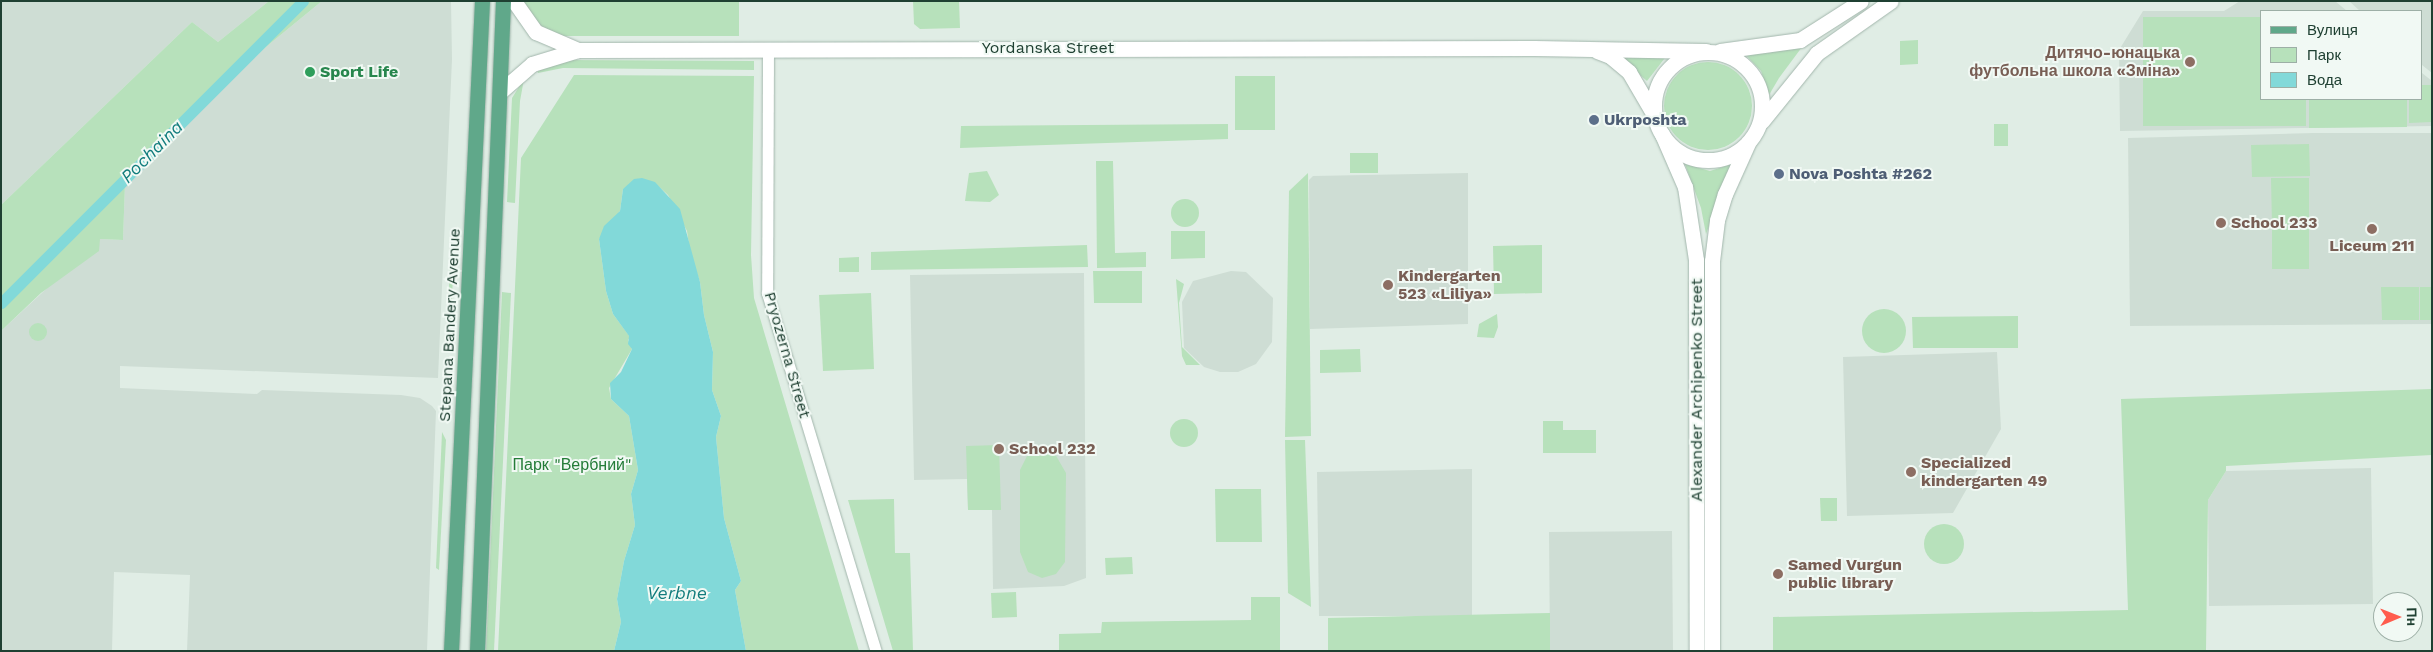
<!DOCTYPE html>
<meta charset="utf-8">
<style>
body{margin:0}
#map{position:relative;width:2433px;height:652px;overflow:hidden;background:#e0ede5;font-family:"Work Sans",sans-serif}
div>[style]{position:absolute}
.built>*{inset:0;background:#ceddd4}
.green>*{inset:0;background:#b7e1bb}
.round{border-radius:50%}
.water>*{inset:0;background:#82d9d9}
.canal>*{height:11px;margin:-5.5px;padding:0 5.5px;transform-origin:5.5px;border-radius:5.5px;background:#82d9d9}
.roads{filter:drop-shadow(0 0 1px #a2b6ac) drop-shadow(0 0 1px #a2b6ac)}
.minor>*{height:11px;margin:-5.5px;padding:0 5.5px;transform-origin:5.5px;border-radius:5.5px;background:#fff}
.secondary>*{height:15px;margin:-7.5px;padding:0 7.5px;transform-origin:7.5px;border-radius:7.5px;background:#fff}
.secondary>.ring{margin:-7.5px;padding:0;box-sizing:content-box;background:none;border:15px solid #fff;border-radius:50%}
.primary>*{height:15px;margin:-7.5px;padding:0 7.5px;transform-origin:7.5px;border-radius:7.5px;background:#60a88a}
.dots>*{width:14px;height:14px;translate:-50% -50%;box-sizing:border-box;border:2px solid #f1f9f4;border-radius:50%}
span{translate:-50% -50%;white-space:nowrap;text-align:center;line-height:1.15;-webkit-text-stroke:4px #f1f9f4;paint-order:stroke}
.street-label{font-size:16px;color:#1f4032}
.education-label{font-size:16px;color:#785e54;font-weight:700}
.right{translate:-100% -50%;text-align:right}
.left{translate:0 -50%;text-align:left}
.leisure-label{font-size:16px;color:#27864d;font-weight:700}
.service-label{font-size:16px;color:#4e5e75;font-weight:700}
.park-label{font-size:16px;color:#247c38}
.water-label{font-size:18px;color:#117c7d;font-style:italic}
.frame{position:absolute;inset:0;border:2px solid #1f4032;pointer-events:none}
.legend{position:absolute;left:2260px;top:10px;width:162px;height:90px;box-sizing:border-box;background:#f1f9f4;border:1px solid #9dafa6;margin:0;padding:6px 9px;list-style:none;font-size:15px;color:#1f4032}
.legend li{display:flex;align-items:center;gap:10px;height:25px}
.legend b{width:25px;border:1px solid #9dafa6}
.north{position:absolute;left:2373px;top:592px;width:50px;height:50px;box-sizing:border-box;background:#f1f9f4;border:1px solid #9dafa6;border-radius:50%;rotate:89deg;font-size:14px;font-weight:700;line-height:20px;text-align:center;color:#1f4032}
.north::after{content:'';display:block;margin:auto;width:18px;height:22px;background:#ff5c4d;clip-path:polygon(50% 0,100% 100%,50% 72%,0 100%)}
</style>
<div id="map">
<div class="built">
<i style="clip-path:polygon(1px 1px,269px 1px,218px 42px,192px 22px,1px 205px)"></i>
<i style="clip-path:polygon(322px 1px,451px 1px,452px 59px,438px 378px,120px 366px,120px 388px,257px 394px,262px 390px,401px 395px,420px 398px,432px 406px,436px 411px,427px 651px,187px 651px,190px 575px,114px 572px,112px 651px,1px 651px,1px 331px,100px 239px,123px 240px,125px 184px,250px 60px)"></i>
<i style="clip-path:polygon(2240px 1px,2335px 1px,2347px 11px,2262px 11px,2262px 99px,2422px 99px,2422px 73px,2432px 81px,2432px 126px,2120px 131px,2119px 50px,2143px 11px,2224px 11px)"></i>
<i style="clip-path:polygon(2349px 1px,2432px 1px,2432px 73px,2422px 65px,2422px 11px,2360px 11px)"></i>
<i style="clip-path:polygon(2313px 133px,2432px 133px,2432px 324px,2130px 326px,2128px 138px)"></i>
<i style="clip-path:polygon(1468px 173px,1468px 324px,1310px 329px,1309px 180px,1313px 176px)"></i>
<i style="clip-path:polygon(1231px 271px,1246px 272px,1273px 298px,1272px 342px,1256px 364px,1238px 372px,1220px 372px,1204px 367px,1184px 348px,1182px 302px,1193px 281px)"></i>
<i style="clip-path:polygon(1084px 273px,1086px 578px,1064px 586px,993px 589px,992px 510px,968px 510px,967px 479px,914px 480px,910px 275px)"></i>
<i style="clip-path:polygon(1997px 352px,2001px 429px,1953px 513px,1847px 516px,1843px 357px)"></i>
<i style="clip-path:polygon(2371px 468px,2373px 604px,2209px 606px,2208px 500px,2226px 471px)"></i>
<i style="clip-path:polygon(1472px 469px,1472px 616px,1319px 616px,1317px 472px)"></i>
<i style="clip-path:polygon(1672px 531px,1673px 651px,1550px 651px,1549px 532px)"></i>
</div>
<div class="green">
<i style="clip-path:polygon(269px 1px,322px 1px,250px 60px,125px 184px,123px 240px,100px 239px,99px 251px,41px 293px,1px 331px,1px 205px,192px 22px,218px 42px)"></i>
<i style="clip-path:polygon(521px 1px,739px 1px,739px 36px,561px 36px,539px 26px)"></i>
<i style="clip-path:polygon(913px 1px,959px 1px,960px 28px,920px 29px,914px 24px)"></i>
<i style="clip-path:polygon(2143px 17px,2262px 17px,2262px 99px,2306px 99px,2306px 126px,2143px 126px)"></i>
<i style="clip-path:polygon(1918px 40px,1918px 64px,1900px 65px,1900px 41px)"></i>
<i style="clip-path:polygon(1805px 43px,1779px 78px,1769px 95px,1761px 71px,1745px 54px,1768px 53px)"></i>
<i style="clip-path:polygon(1614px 53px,1668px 54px,1647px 81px)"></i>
<i style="clip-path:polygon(567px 60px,754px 61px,754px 70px,563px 68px,538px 73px,537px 69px)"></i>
<i class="round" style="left:1664px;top:62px;width:88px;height:88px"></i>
<i style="clip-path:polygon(574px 75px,754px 76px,751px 255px,754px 298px,859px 651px,746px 651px,735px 590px,741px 581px,724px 518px,716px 437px,721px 416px,712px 390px,713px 352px,704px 315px,700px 282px,690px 252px,687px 231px,668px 195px,655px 183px,623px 189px,620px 211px,599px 239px,606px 291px,613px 314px,630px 337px,628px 340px,632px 349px,609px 388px,611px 399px,629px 416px,638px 470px,631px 494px,635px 525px,624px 561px,617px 599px,621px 622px,614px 651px,498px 651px,521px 158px)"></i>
<i style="clip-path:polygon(1235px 76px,1275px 76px,1275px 130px,1235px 130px)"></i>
<i style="clip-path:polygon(524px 79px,520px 101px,515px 203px,507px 202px,512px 98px)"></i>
<i style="clip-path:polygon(2422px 85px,2432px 85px,2432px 122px,2409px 123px,2409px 99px,2422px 99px)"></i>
<i style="clip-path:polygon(2309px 99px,2407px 99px,2407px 127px,2309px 128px)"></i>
<i style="clip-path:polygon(1228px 124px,1228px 139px,960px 148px,961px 126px)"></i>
<i style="clip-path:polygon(1994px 124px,2008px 124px,2008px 146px,1994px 146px)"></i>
<i style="clip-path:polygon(2309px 144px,2310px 176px,2252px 177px,2251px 145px)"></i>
<i style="clip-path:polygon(1350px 153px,1378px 153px,1378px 173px,1350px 173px)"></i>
<i style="clip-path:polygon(1096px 161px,1113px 161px,1115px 253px,1146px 252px,1146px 267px,1097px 268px)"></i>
<i style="clip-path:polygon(1685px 164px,1710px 171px,1732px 164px,1706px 234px,1701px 208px)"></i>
<i style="clip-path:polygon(987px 171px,999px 195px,990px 202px,965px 201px,969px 173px)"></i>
<i style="clip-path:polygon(1308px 173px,1311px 436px,1285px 437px,1289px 191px)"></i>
<i style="clip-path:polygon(2271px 178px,2309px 178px,2309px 224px,2272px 225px)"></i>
<i class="round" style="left:1171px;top:199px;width:28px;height:28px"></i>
<i style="clip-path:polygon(2309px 226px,2309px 269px,2272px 269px,2272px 227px)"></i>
<i style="clip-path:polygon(1171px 231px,1205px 231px,1205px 258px,1171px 259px)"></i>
<i style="clip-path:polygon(451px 241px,454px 249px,451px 324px,447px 331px)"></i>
<i style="clip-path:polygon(1087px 245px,1088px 267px,871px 270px,871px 252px)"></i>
<i style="clip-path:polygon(1542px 245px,1542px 293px,1494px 294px,1493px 246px)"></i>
<i style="clip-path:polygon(859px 257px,859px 272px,839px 272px,839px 258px)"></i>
<i style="clip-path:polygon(1093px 271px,1142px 271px,1142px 303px,1094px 303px)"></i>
<i style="clip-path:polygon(1176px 279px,1184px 284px,1179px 303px,1182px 347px,1200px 365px,1186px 365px,1182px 356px)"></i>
<i style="clip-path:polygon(2381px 287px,2419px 287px,2419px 320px,2382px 320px)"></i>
<i style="clip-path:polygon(2420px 287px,2432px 287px,2432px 320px,2420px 320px)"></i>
<i style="clip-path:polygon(502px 292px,511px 293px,494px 651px,486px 651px)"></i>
<i style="clip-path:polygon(871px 293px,874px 369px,823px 371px,819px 295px)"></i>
<i class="round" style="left:1862px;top:309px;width:44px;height:44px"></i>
<i style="clip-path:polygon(1497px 314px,1498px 327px,1494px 338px,1477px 337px,1479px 324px)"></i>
<i style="clip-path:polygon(2018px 316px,2018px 348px,1913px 348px,1912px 317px)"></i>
<i class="round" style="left:29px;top:323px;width:18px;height:18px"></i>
<i style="clip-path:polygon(1360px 349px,1361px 372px,1320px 373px,1320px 350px)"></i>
<i style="clip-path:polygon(2432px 389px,2432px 455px,2226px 466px,2226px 471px,2208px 500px,2206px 651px,1773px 651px,1773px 617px,2128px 610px,2121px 399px)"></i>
<i class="round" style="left:1170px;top:419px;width:28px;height:28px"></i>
<i style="clip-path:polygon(1543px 421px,1563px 421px,1563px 430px,1596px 430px,1596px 453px,1543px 453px)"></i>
<i style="clip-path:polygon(442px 432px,446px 440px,439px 570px,436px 568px)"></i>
<i style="clip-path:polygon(1285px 440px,1305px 440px,1311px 607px,1288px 593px)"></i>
<i style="clip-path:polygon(999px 445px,1001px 510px,968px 510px,966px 446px)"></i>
<i style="clip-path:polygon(1040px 450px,1055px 454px,1066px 473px,1065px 562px,1056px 574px,1042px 578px,1028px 572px,1020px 552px,1020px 470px,1027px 456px)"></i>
<i style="clip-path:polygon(1215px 489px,1261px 489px,1262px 542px,1216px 542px)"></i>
<i style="clip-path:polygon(1820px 498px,1837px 498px,1837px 521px,1821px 521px)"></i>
<i style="clip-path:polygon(894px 499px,895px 553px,910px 553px,913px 651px,893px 651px,848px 500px)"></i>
<i class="round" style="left:1924px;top:524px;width:40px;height:40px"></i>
<i style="clip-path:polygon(1132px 557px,1133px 574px,1106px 575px,1105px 558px)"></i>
<i style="clip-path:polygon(1016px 592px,1017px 617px,992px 618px,991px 593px)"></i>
<i style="clip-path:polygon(1251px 597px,1280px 597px,1280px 651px,1059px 651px,1059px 634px,1101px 633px,1102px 622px,1251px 620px)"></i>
<i style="clip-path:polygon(1550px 613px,1550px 651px,1328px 651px,1328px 618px)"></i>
</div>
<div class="water">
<i style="clip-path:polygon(642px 178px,655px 182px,680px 209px,700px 282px,704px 315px,713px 352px,712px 390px,721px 416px,716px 437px,724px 518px,741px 581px,735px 590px,746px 651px,614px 651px,621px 622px,617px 599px,624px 561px,635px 525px,631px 494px,638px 470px,629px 416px,611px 399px,610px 383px,621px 372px,632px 349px,628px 344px,629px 336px,613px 314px,606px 291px,599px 239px,604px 226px,620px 211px,623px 189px,634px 179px)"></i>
</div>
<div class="canal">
<i style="left:1px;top:303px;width:427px;rotate:-45deg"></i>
</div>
<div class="roads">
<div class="minor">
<i style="left:768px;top:50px;width:243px;rotate:90.2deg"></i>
<i style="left:767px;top:293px;width:374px;rotate:73.1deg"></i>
</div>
<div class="secondary">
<i style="left:514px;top:1px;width:38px;rotate:55deg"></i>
<i style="left:536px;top:32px;width:46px;rotate:23.2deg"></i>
<i style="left:1597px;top:51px;width:14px;rotate:21deg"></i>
<i style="left:1610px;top:56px;width:25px;rotate:40deg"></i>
<i style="left:1629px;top:72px;width:48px;rotate:59.7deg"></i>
<i style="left:1720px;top:51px;width:81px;rotate:-7.8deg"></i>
<i style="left:1800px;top:40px;width:72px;rotate:-32.6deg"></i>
<i class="ring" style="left:1654px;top:52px;width:93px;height:93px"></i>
<i style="left:501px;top:91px;width:41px;rotate:-41.1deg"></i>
<i style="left:532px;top:64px;width:48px;rotate:-16.9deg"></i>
<i style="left:578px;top:50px;width:956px;rotate:-0.12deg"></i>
<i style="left:1534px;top:48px;width:172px;rotate:1deg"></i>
<i style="left:1762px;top:121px;width:87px;rotate:-51deg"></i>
<i style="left:1817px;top:53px;width:90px;rotate:-35.1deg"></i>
<i style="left:1662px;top:134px;width:58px;rotate:66.5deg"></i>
<i style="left:1685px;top:187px;width:74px;rotate:81.4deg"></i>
<i style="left:1696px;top:260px;width:391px;rotate:89.9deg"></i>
<i style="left:1712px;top:651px;width:390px;rotate:-90deg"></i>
<i style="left:1712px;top:261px;width:41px;rotate:-83deg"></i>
<i style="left:1717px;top:220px;width:27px;rotate:-73deg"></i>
<i style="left:1725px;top:194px;width:56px;rotate:-65.7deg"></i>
</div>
<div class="primary">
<i style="left:451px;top:651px;width:651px;rotate:-87.27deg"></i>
<i style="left:477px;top:651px;width:651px;rotate:-87.71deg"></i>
</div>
</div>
<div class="dots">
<i style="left:2190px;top:62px;background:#8d6e63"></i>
<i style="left:310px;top:72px;background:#2e9e5b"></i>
<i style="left:1594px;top:120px;background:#5c6f8a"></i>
<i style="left:1779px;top:174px;background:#5c6f8a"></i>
<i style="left:2221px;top:223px;background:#8d6e63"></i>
<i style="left:2372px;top:229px;background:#8d6e63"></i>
<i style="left:1388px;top:285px;background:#8d6e63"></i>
<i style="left:999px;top:449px;background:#8d6e63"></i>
<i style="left:1911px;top:472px;background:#8d6e63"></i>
<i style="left:1778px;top:574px;background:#8d6e63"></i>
</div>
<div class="street-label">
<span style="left:1048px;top:48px">Yordanska Street</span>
<span style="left:450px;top:325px;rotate:-87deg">Stepana Bandery Avenue</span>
<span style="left:787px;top:355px;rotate:74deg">Pryozerna Street</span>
<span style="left:1697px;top:390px;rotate:-90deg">Alexander Archipenko Street</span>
</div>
<div class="education-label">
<span class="right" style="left:2180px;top:62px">Дитячо-юнацька<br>футбольна школа «Зміна»</span>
<span class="left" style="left:2231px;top:223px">School 233</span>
<span style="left:2372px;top:246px">Liceum 211</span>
<span class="left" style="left:1398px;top:285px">Kindergarten<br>523 «Liliya»</span>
<span class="left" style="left:1009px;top:449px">School 232</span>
<span class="left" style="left:1921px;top:472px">Specialized<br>kindergarten 49</span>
<span class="left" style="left:1788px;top:574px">Samed Vurgun<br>public library</span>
</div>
<div class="leisure-label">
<span class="left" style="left:320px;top:72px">Sport Life</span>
</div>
<div class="service-label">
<span class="left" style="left:1604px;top:120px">Ukrposhta</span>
<span class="left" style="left:1789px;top:174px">Nova Poshta #262</span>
</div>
<div class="park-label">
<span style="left:572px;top:465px">Парк "Вербний"</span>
</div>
<div class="water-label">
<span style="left:152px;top:152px;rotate:-45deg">Pochaina</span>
<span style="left:677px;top:593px">Verbne</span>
</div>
<div class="frame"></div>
<ul class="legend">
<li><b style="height:6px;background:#60a88a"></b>Вулиця</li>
<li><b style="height:14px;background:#b7e1bb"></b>Парк</li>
<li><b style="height:14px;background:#82d9d9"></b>Вода</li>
</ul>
<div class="north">Пн</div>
</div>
